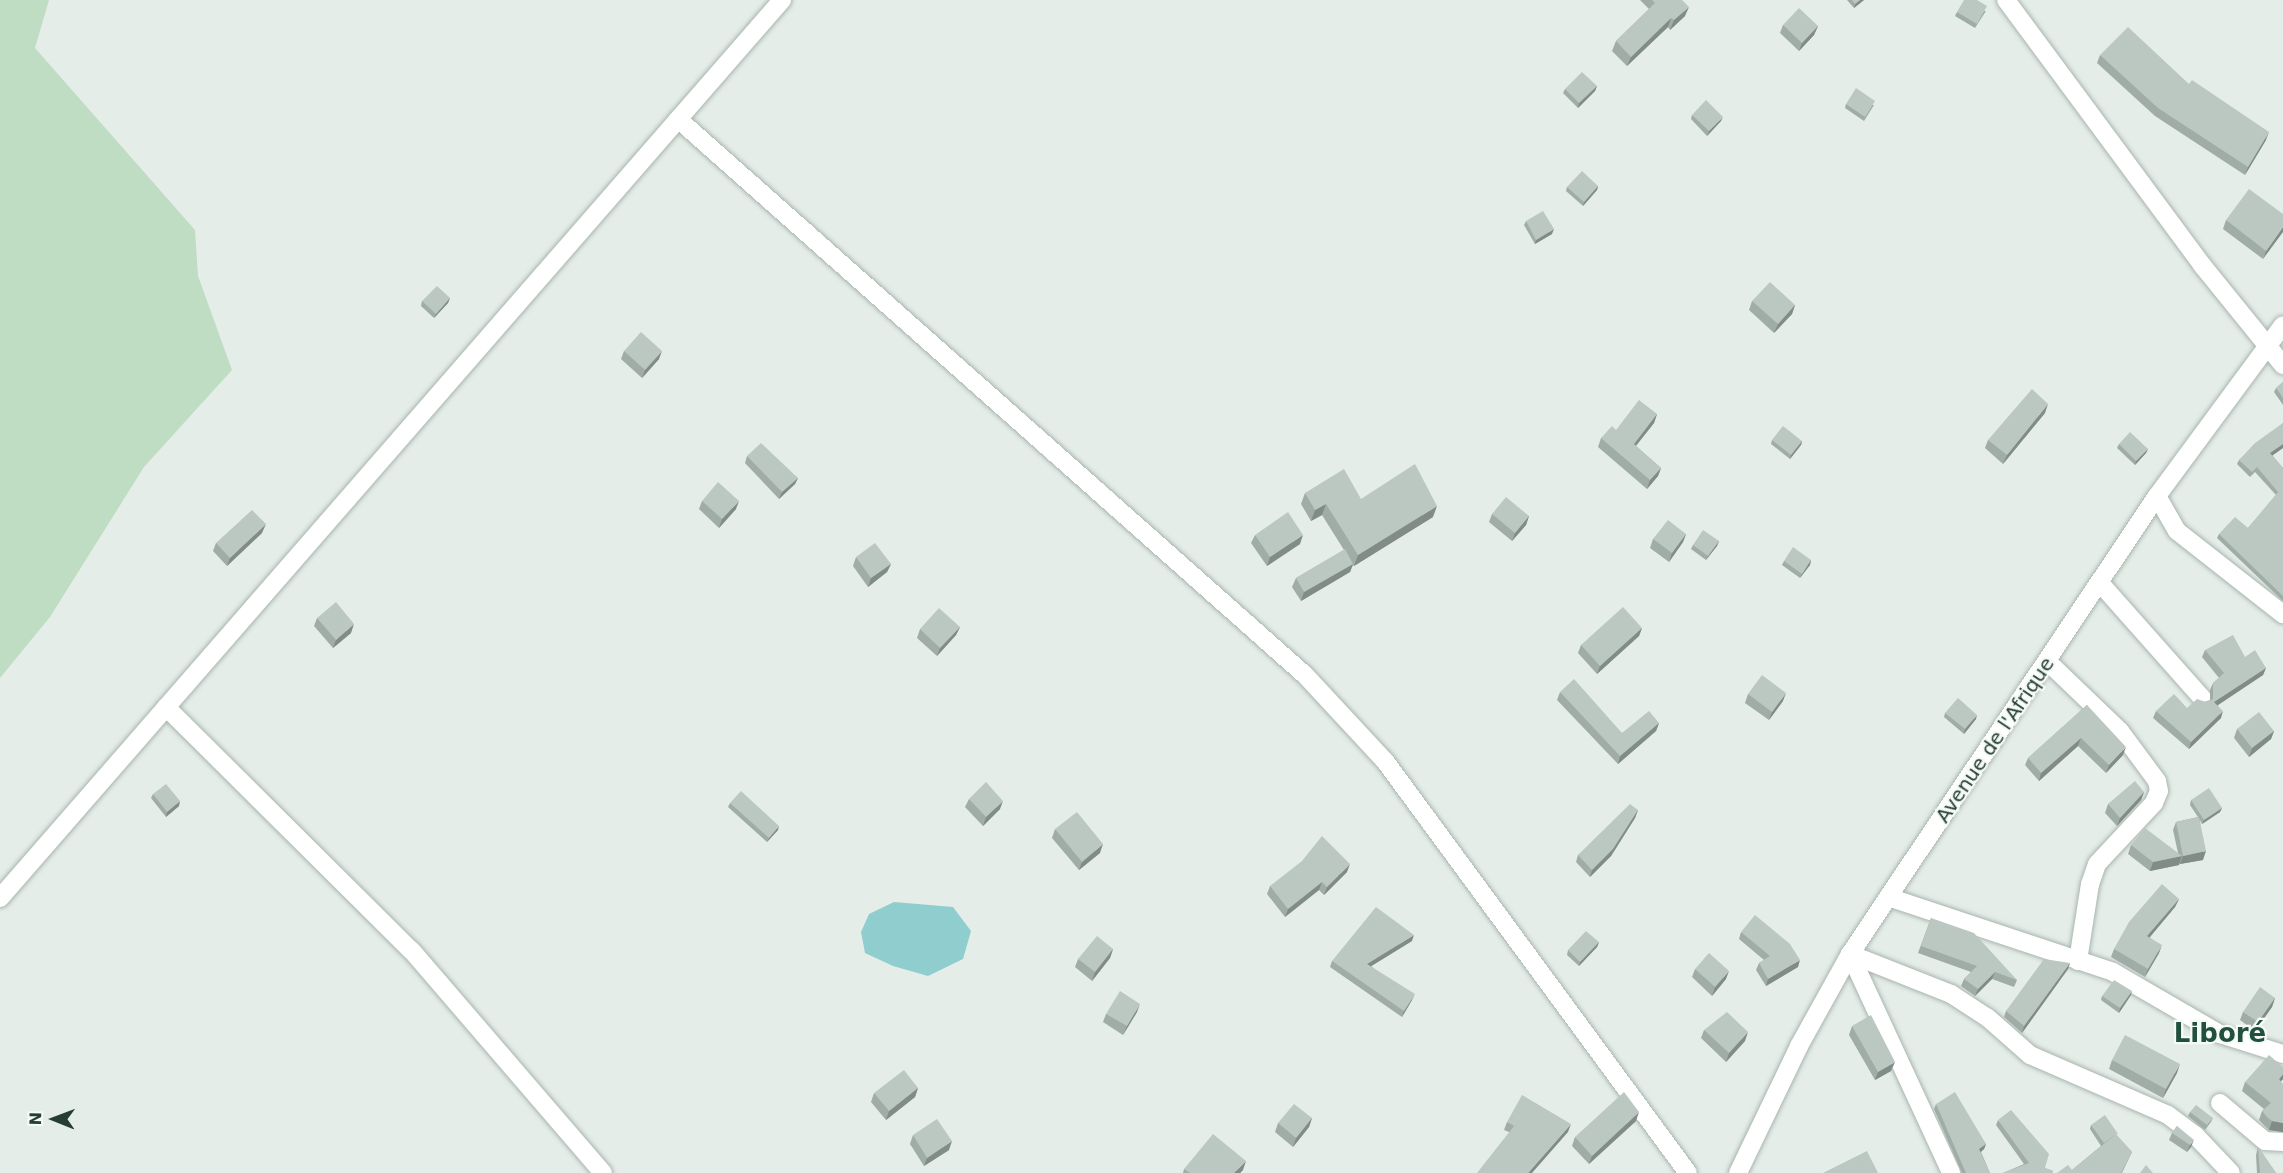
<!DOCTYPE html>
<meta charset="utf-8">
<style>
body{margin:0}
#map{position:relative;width:2283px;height:1173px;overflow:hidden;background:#e5ede8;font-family:"DejaVu Sans",sans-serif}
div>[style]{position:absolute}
.green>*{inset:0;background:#bfddc3}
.water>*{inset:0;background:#90cdcf}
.roads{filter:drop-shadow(0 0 2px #a8b5ae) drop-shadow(0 0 2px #a8b5ae)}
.street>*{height:18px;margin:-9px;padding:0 9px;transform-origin:9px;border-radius:9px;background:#fff}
.secondary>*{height:18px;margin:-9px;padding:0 9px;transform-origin:9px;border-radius:9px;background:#fff}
.wall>*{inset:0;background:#a0aca6}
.shaded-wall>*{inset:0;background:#828c87}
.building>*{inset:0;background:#bac8c1}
span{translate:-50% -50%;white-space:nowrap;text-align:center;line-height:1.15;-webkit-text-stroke:4.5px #f5faf7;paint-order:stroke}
.street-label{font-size:20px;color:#253e34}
.district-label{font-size:26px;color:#21503f;font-weight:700}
.north{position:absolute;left:24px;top:1089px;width:60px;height:60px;-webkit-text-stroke:4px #f5faf7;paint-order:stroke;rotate:271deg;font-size:16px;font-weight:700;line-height:24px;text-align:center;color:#253e34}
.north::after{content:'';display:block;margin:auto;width:21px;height:27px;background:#253e34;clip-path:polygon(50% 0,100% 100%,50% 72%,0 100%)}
</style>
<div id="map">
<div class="green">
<i style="clip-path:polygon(0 0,49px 0,35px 48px,195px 230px,198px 276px,232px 370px,144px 467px,50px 617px,0 678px)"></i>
</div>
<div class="water">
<i style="clip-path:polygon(894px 902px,953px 907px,971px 931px,963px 959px,928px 976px,893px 966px,865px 953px,861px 932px,869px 914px)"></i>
</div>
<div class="roads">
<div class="street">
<i style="left:2006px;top:0;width:330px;rotate:53.5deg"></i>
<i style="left:2202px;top:265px;width:129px;rotate:51deg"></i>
<i style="left:678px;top:119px;width:838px;rotate:41.57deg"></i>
<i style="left:1305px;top:675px;width:117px;rotate:47.1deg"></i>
<i style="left:1385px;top:761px;width:511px;rotate:53.67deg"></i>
<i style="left:2157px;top:496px;width:40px;rotate:60.3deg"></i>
<i style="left:2177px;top:531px;width:135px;rotate:38.1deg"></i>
<i style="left:2100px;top:583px;width:154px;rotate:48.4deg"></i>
<i style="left:2048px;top:662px;width:100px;rotate:43.8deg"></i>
<i style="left:2120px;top:731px;width:62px;rotate:53.5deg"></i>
<i style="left:2157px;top:781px;width:10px;rotate:79deg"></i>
<i style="left:2159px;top:791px;width:13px;rotate:113deg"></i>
<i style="left:2154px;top:803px;width:83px;rotate:133.1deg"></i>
<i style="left:2097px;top:864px;width:21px;rotate:109deg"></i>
<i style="left:2090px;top:884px;width:78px;rotate:98.9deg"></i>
<i style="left:166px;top:707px;width:346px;rotate:44.8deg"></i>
<i style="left:412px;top:951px;width:293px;rotate:49.3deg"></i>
<i style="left:1888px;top:897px;width:237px;rotate:18.4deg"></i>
<i style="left:2113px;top:972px;width:124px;rotate:30.1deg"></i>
<i style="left:2220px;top:1034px;width:66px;rotate:17.6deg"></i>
<i style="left:0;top:898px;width:1191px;rotate:-48.95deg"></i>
<i style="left:1850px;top:954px;width:109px;rotate:21.6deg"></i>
<i style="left:1951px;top:994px;width:44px;rotate:33deg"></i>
<i style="left:1988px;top:1018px;width:56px;rotate:41.4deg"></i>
<i style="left:2030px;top:1055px;width:150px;rotate:23.5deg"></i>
<i style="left:2168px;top:1115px;width:34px;rotate:37deg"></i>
<i style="left:2195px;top:1135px;width:52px;rotate:46.5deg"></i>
<i style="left:1850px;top:954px;width:241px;rotate:65.2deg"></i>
<i style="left:2220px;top:1103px;width:59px;rotate:40.2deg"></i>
<i style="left:2265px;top:1141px;width:18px;rotate:3deg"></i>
</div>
<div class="secondary">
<i style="left:1738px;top:1173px;width:141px;rotate:-64.3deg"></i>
<i style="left:1799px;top:1046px;width:105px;rotate:-61deg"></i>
<i style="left:1850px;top:954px;width:551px;rotate:-56.17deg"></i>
<i style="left:2157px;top:496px;width:212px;rotate:-53.6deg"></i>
</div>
</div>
<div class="wall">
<i style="clip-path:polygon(1640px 0,1682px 0,1685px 16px,1670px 30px,1668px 27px,1627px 66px,1612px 51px,1616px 41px,1649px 9px)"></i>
<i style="clip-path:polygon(1847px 0,1864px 0,1854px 8px)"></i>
<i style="clip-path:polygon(1986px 11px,1975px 28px,1955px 16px,1957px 12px)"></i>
<i style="clip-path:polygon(1783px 25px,1818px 26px,1814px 35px,1799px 51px,1780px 33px)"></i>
<i style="clip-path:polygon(2100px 55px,2189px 84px,2266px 140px,2245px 175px,2155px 116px,2097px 63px)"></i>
<i style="clip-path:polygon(1597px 86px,1595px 91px,1578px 108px,1563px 93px,1565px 89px)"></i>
<i style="clip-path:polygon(1846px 104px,1874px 105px,1864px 121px,1845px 108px)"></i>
<i style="clip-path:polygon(1692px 115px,1721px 121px,1707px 136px,1691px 119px)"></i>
<i style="clip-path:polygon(1598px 186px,1597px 190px,1583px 206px,1566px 191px,1567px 187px)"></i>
<i style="clip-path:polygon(2283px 214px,2263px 259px,2223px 229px,2226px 220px)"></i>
<i style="clip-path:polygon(1526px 221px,1552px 234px,1535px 244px,1524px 225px)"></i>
<i style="clip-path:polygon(450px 298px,448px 303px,434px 318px,421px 306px,422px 301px)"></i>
<i style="clip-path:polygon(1752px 301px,1795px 305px,1792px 314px,1774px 333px,1749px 310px)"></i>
<i style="clip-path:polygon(624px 351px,659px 359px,642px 378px,621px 359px)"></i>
<i style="clip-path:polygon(2283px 382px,2283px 405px,2274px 392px,2276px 388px)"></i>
<i style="clip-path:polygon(2045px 413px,2003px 464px,1985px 448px,1988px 440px)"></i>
<i style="clip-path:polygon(1657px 414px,1654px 423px,1636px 446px,1661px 468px,1658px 476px,1647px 489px,1598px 447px,1601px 438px,1616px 430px)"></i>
<i style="clip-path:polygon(2283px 423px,2283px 448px,2272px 455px,2283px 468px,2283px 601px,2217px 538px,2219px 534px,2248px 528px,2276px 495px,2255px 472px,2250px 477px,2237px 464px,2239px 460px)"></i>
<i style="clip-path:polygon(1772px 440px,1802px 441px,1801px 445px,1790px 459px,1771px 444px)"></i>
<i style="clip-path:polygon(2119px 444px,2148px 449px,2146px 453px,2135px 465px,2117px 448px)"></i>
<i style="clip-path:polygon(747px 456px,798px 478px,795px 484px,779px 499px,745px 463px)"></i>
<i style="clip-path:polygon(1305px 493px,1433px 517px,1354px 566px,1353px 565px,1350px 572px,1301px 601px,1292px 587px,1296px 578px,1344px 550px,1322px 515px,1311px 521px,1301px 504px)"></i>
<i style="clip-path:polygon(702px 501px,736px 509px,719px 528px,699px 509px)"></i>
<i style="clip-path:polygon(1492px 514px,1529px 516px,1526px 525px,1512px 541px,1489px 522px)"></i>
<i style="clip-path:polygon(262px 533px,227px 566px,213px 551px,216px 543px)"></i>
<i style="clip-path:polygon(1686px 534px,1683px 542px,1669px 562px,1650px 548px,1653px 539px)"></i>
<i style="clip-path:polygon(1255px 535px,1300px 544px,1267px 566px,1251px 543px)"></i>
<i style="clip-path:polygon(1719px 541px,1717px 546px,1706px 560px,1691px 549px,1693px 545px)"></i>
<i style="clip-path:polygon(856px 557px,891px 564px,887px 572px,868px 587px,853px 566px)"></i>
<i style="clip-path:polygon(1811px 560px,1810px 565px,1800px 578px,1782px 565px,1784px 561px)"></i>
<i style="clip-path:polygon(317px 618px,351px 633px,333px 648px,314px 626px)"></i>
<i style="clip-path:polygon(960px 627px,956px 635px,937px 656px,917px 638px,920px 629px)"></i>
<i style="clip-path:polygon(1642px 628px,1639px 636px,1597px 674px,1578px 653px,1581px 645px)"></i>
<i style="clip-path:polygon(2205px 650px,2245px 657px,2266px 668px,2263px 675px,2218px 705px,2221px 718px,2189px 749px,2153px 718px,2156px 711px,2187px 708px,2210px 700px,2210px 690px,2213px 683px,2219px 678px,2202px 657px)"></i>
<i style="clip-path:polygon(1560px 692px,1622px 733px,1659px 723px,1656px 731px,1618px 764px,1557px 700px)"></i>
<i style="clip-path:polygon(1748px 694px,1783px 701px,1769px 720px,1745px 703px)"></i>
<i style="clip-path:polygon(2087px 705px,2123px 755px,2106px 773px,2078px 746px,2039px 781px,2025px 765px,2028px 758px)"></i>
<i style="clip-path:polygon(1945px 713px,1976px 719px,1964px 734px,1944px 717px)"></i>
<i style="clip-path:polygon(2237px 729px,2274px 731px,2271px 739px,2249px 757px,2234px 738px)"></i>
<i style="clip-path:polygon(2144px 792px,2141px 800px,2117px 826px,2105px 813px,2108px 804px)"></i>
<i style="clip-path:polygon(153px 794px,179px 806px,166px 817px,151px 798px)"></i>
<i style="clip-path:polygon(969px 799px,1000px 809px,983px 826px,965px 807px)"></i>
<i style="clip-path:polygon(2191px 800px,2222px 808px,2220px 812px,2202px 824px,2200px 820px,2203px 860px,2180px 864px,2180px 862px,2179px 865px,2150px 871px,2128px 854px,2131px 845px,2178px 853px,2173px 830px,2176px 822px,2198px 817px,2190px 805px)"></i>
<i style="clip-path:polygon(730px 803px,778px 830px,767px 842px,728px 807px)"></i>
<i style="clip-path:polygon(1638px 810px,1635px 818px,1611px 856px,1590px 877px,1576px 862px,1578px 855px)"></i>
<i style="clip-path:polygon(1055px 829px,1100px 853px,1079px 870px,1052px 838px)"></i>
<i style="clip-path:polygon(1347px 872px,1324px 895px,1319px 890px,1285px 917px,1267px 894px,1270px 886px)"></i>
<i style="clip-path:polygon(2179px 899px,2175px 907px,2150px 937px,2159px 953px,2145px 977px,2111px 957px,2114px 949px)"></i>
<i style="clip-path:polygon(1931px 918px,2017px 980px,2014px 987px,1992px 979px,1975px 996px,1961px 986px,1964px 979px,1971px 972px,1918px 953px)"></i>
<i style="clip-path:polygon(1741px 932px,1798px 967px,1766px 986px,1756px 970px,1759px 963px,1764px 960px,1739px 939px)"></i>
<i style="clip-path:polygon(1412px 941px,1371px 966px,1412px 1000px,1402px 1017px,1330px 967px,1332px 961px)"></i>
<i style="clip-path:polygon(1599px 942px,1597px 947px,1579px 966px,1567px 955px,1568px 950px)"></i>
<i style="clip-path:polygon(1113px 949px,1110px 958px,1092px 981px,1075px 967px,1078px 959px)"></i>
<i style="clip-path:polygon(2070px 963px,2068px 969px,2022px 1033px,2004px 1017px,2006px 1011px)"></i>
<i style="clip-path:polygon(1695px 969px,1726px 979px,1712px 996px,1692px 977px)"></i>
<i style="clip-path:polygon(2131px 995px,2119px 1013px,2101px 1000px,2102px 996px)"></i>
<i style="clip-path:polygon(2275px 998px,2272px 1007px,2255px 1031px,2240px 1020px,2243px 1012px)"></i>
<i style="clip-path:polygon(1137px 1012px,1123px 1035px,1103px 1022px,1106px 1014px)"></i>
<i style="clip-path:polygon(1852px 1026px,1891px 1071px,1875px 1080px,1849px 1035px)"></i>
<i style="clip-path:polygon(1704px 1030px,1745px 1041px,1726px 1062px,1701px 1038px)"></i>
<i style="clip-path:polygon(2112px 1060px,2177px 1073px,2163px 1098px,2109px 1069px)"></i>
<i style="clip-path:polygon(2283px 1079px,2281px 1081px,2283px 1132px,2269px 1130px,2259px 1120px,2262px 1111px,2264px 1109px,2242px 1091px,2245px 1082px)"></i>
<i style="clip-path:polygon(918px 1088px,915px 1097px,886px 1120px,871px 1102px,874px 1093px)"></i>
<i style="clip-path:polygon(1936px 1104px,1986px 1144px,1984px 1149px,1981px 1152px,1990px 1173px,1962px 1173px,1934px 1109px)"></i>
<i style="clip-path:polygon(2190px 1112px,2213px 1118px,2211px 1122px,2205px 1130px,2188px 1116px)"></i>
<i style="clip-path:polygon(1312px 1118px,1309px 1127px,1293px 1147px,1275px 1132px,1278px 1123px)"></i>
<i style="clip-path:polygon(1998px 1120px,2045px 1168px,2053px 1171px,2052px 1173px,2003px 1173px,2024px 1164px,1996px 1125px)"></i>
<i style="clip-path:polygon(1636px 1121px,1589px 1164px,1572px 1146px,1575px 1137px)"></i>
<i style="clip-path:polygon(1507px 1122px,1568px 1132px,1509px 1132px,1504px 1130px)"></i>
<i style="clip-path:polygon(2091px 1125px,2117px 1136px,2132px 1152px,2122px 1173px,2057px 1173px,2072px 1170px,2101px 1146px,2090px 1129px)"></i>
<i style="clip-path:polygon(2177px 1126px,2191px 1147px,2187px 1152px,2169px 1140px,2172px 1133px)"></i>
<i style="clip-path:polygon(913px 1135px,949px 1150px,924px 1166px,910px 1144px)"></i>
<i style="clip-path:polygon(2258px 1147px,2276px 1173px,2257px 1173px,2256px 1155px)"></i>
<i style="clip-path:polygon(1184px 1169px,1243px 1170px,1240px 1173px,1183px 1173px)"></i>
</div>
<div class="shaded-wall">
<i style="clip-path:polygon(1860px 0,1864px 0,1854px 8px,1855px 4px)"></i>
<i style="clip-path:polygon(1689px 7px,1685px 16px,1670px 30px,1674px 20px)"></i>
<i style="clip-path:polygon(1671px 18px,1668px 27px,1627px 66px,1631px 57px)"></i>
<i style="clip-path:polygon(1818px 26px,1814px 35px,1799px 51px,1802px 43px)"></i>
<i style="clip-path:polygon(1597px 86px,1595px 91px,1578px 108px,1579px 103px)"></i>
<i style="clip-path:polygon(1723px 117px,1721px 121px,1707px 136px,1709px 131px)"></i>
<i style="clip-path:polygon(2269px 132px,2266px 140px,2245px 175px,2248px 167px)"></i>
<i style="clip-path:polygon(1598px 186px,1597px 190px,1583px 206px,1584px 202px)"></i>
<i style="clip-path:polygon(2283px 227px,2283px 232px,2263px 259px,2266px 251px)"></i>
<i style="clip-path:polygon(1554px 229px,1552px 234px,1535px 244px,1536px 240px)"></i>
<i style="clip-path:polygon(450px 298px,448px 303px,434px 318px,436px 314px)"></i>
<i style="clip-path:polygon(1795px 305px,1792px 314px,1774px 333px,1778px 324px)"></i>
<i style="clip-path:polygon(662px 351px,659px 359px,642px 378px,645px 370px)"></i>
<i style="clip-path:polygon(2048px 404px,2045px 413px,2003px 464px,2007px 455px)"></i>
<i style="clip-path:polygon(1657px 414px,1654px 423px,1630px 453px,1634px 444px)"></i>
<i style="clip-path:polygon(1802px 441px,1801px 445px,1790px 459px,1791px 455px)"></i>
<i style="clip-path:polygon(2283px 444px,2283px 448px,2269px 458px,2270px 453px)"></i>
<i style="clip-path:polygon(2148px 449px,2146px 453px,2135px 465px,2136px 461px)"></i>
<i style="clip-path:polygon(1661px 468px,1658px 476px,1647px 489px,1650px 480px)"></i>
<i style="clip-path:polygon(798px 478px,795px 484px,779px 499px,782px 492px)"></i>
<i style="clip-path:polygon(739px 501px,736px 509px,719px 528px,722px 519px)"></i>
<i style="clip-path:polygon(1326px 504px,1322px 515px,1311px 521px,1315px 510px)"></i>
<i style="clip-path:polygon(1437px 506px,1433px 517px,1354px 566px,1358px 555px)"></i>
<i style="clip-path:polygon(1529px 516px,1526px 525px,1512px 541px,1515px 533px)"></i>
<i style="clip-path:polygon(266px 524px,262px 533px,227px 566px,230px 558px)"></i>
<i style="clip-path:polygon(1686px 534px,1683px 542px,1669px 562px,1672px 553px)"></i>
<i style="clip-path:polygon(1303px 535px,1300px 544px,1267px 566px,1270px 557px)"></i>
<i style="clip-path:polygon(1719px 541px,1717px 546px,1706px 560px,1708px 556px)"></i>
<i style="clip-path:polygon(1811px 560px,1810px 565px,1800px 578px,1802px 574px)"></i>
<i style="clip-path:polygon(891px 564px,887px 572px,868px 587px,871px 578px)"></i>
<i style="clip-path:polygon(1353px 564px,1350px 572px,1301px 601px,1304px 592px)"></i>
<i style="clip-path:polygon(354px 624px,351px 633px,333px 648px,336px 640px)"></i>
<i style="clip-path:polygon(960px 627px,956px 635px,937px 656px,940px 648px)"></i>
<i style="clip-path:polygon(1642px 628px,1639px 636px,1597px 674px,1600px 666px)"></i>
<i style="clip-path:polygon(2266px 668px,2263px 675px,2212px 709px,2214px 702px)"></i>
<i style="clip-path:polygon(1786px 693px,1783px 701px,1769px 720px,1772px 712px)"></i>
<i style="clip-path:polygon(2223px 711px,2221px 718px,2189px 749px,2191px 742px)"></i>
<i style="clip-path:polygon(1977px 715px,1976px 719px,1964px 734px,1965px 729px)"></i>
<i style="clip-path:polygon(1659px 723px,1656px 731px,1618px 764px,1620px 756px)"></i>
<i style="clip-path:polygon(2274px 731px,2271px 739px,2249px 757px,2252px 748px)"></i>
<i style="clip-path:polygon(2081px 738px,2078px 746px,2039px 781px,2041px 773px)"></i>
<i style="clip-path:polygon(2126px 747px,2123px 755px,2106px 773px,2109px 765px)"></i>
<i style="clip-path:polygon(2144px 792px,2141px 800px,2117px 826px,2120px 818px)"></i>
<i style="clip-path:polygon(180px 801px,179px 806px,166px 817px,167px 812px)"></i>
<i style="clip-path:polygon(1003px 801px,1000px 809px,983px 826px,986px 817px)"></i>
<i style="clip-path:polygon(2222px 808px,2220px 812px,2202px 824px,2204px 820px)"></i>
<i style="clip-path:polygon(1638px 810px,1635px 818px,1611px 856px,1590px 877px,1592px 870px)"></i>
<i style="clip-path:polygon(779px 826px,778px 830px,767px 842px,769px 838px)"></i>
<i style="clip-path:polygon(1103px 844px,1100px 853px,1079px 870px,1082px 862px)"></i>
<i style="clip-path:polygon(2206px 851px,2203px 860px,2180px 864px,2183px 856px)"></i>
<i style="clip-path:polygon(2182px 856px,2179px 865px,2150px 871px,2153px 862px)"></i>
<i style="clip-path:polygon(1350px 864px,1347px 872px,1324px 895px,1327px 887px)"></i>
<i style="clip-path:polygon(1322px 882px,1319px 890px,1285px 917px,1288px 909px)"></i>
<i style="clip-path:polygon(2179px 899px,2175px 907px,2144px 944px,2147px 936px)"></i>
<i style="clip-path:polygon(1414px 935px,1412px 941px,1365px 970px,1367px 964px)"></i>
<i style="clip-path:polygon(1599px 942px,1597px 947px,1579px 966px,1580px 962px)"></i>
<i style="clip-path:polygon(2162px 945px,2159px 953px,2145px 977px,2148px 969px)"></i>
<i style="clip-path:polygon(1113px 949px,1110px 958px,1092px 981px,1095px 972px)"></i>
<i style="clip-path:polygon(1800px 960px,1798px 967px,1766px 986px,1768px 979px)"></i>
<i style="clip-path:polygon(2070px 963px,2068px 969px,2022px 1033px,2024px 1026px)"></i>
<i style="clip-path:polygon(1729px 971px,1726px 979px,1712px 996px,1715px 987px)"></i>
<i style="clip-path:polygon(1995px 972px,1992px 979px,1975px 996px,1978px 989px)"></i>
<i style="clip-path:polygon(2132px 991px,2131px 995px,2119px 1013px,2120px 1008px)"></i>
<i style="clip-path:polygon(1415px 994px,1412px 1000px,1402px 1017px,1404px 1011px)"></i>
<i style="clip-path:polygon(2275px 998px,2272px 1007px,2255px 1031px,2258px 1022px)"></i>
<i style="clip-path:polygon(1140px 1004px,1137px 1012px,1123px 1035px,1127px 1026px)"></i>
<i style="clip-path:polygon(1748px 1032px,1745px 1041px,1726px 1062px,1729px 1053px)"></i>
<i style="clip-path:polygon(1895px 1062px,1891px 1071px,1875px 1080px,1878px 1072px)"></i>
<i style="clip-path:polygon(2180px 1064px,2177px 1073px,2163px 1098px,2166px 1089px)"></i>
<i style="clip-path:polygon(2283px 1074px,2283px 1079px,2276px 1087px,2279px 1079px)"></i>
<i style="clip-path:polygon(918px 1088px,915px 1097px,886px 1120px,889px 1111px)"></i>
<i style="clip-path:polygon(1639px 1112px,1636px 1121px,1589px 1164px,1592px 1156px)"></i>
<i style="clip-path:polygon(1312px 1118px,1309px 1127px,1293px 1147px,1296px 1138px)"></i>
<i style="clip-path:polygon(2272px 1121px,2283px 1123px,2283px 1132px,2269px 1130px)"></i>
<i style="clip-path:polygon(1571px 1124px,1568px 1132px,1532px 1173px,1528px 1173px)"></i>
<i style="clip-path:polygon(2194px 1140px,2191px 1147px,2187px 1152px,2190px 1145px)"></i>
<i style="clip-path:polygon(952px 1141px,949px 1150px,924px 1166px,927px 1158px)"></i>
<i style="clip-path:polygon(1986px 1144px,1984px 1149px,1978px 1154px,1979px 1149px)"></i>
<i style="clip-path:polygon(1246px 1161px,1243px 1170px,1240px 1173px,1234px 1173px)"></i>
</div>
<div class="building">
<i style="clip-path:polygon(1652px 0,1682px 0,1689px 7px,1674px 20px,1671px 18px,1631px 57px,1616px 41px,1655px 3px)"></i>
<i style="clip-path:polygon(1852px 0,1860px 0,1855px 4px)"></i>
<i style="clip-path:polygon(1964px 0,1977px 0,1987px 6px,1977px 24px,1957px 12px)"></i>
<i style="clip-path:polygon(1799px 8px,1818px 26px,1802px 43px,1783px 25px)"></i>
<i style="clip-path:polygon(2128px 27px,2189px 84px,2192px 80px,2269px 132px,2248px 167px,2158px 108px,2100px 55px)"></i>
<i style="clip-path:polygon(1582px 72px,1597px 86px,1579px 103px,1565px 89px)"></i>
<i style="clip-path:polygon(1856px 88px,1875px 101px,1865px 117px,1846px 104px)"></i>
<i style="clip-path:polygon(1706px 100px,1723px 117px,1709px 131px,1692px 115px)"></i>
<i style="clip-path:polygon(1582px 171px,1598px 186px,1584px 202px,1567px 187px)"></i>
<i style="clip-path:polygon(2249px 189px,2283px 214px,2283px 227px,2266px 251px,2226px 220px)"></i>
<i style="clip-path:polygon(1543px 211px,1554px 229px,1536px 240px,1526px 221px)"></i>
<i style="clip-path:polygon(1770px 282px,1795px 305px,1778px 324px,1752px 301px)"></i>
<i style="clip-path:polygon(437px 286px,450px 298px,436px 314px,422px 301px)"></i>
<i style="clip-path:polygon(641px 332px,662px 351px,645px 370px,624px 351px)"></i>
<i style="clip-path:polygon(2283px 382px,2283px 398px,2276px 388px)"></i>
<i style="clip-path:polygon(2032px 389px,2048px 404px,2007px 455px,1988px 440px)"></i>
<i style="clip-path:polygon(1639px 400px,1657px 414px,1634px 444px,1661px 468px,1650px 480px,1601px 438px,1612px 426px,1616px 430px)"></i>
<i style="clip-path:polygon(2283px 423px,2283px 444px,2270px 453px,2283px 468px,2283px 596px,2219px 534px,2235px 517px,2248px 528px,2278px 492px,2257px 467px,2252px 472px,2239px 460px,2255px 443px)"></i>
<i style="clip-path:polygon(1783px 426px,1802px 441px,1791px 455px,1772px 440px)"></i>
<i style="clip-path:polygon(2130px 432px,2148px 449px,2136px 461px,2119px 444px)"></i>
<i style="clip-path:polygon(761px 443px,798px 478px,782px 492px,747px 456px)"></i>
<i style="clip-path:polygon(1415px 464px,1437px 506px,1358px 555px,1326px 504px,1315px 510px,1305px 493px,1344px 469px,1361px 499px)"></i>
<i style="clip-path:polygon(718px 482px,739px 501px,722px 519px,702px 501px)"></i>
<i style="clip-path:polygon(1506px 497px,1529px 516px,1515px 533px,1492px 514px)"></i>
<i style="clip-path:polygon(252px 510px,266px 524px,230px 558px,216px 543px)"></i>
<i style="clip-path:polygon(1288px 512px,1303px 535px,1270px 557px,1255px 535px)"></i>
<i style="clip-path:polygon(1668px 520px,1686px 534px,1672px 553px,1653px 539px)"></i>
<i style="clip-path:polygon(1703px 530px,1719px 541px,1708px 556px,1693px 545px)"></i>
<i style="clip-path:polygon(875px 543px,891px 564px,871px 578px,856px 557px)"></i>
<i style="clip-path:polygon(1793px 547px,1811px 560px,1802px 574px,1784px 561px)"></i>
<i style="clip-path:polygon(1345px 549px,1353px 564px,1304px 592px,1296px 578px)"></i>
<i style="clip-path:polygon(336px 602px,354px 624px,336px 640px,317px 618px)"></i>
<i style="clip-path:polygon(1623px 607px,1642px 628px,1600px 666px,1581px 645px)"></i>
<i style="clip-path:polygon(939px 608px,960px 627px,940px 648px,920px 629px)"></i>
<i style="clip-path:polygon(2233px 635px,2245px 657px,2255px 650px,2266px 668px,2214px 702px,2223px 711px,2191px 742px,2156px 711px,2174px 694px,2187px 708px,2197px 699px,2206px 702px,2213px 699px,2213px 683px,2224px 673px,2205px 650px)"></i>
<i style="clip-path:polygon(1762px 675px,1786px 693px,1772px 712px,1748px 694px)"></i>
<i style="clip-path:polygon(1574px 679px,1622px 733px,1649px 711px,1659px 723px,1620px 756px,1560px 692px)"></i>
<i style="clip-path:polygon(1958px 698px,1977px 715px,1965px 729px,1945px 713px)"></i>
<i style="clip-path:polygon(2087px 705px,2126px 747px,2109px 765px,2081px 738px,2041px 773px,2028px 758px)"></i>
<i style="clip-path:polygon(2259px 712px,2274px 731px,2252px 748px,2237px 729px)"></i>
<i style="clip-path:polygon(2135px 781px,2144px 792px,2120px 818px,2108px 804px)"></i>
<i style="clip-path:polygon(986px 782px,1003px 801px,986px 817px,969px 799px)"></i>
<i style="clip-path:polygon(166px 784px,180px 801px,167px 812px,153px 794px)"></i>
<i style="clip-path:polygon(2209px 788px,2222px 808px,2204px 820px,2191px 800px)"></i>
<i style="clip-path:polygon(741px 791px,779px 826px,769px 838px,730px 803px)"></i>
<i style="clip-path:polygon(1630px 804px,1638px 810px,1613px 849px,1592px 870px,1578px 855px)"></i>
<i style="clip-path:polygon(1077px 812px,1103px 844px,1082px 862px,1055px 829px)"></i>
<i style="clip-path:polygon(2199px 817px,2206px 851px,2183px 856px,2176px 822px)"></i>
<i style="clip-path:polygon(2145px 828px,2182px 856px,2153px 862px,2131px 845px)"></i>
<i style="clip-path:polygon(1322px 836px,1350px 864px,1327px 887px,1322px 882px,1288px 909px,1270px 886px,1302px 861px)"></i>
<i style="clip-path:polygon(2162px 884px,2179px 899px,2147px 936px,2162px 945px,2148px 969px,2114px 949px,2129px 922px)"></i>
<i style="clip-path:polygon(1376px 907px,1414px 935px,1367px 964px,1415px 994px,1404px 1011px,1332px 961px)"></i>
<i style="clip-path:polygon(1755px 915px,1790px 944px,1800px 960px,1768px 979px,1759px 963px,1770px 956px,1741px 932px)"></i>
<i style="clip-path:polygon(1931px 918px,1974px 933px,2017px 980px,1995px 972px,1978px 989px,1964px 979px,1977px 966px,1921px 946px)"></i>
<i style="clip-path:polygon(1586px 931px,1599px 942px,1580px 962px,1568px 950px)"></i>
<i style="clip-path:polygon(1097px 936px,1113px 949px,1095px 972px,1078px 959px)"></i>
<i style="clip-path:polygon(1709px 953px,1729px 971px,1715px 987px,1695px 969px)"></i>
<i style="clip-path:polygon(2044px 959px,2070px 963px,2024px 1026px,2006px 1011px)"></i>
<i style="clip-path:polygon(2114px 980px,2132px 991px,2120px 1008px,2102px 996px)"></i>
<i style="clip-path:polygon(2260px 987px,2275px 998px,2258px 1022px,2243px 1012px)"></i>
<i style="clip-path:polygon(1120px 991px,1140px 1004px,1127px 1026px,1106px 1014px)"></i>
<i style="clip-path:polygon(1727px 1012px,1748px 1032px,1729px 1053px,1704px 1030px)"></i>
<i style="clip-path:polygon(1871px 1015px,1895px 1062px,1878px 1072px,1852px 1026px)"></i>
<i style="clip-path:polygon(2125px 1035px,2180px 1064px,2166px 1089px,2112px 1060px)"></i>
<i style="clip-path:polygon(2269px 1055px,2283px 1067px,2283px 1074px,2279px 1079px,2283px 1084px,2283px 1123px,2272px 1121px,2267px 1117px,2262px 1111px,2271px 1103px,2245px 1082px)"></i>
<i style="clip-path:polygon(904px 1070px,918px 1088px,889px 1111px,874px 1093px)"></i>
<i style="clip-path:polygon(1624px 1092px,1639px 1112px,1592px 1156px,1575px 1137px)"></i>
<i style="clip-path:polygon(1955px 1092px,1986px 1144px,1979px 1149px,1990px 1173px,1966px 1173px,1936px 1104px)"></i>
<i style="clip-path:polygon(1522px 1095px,1571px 1124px,1528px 1173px,1477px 1173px,1514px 1126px,1507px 1122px)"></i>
<i style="clip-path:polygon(1294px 1104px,1312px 1118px,1296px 1138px,1278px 1123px)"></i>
<i style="clip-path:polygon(2196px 1105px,2213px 1118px,2207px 1125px,2190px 1112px)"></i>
<i style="clip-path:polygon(2011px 1110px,2049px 1154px,2045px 1168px,2053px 1171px,2051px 1173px,2003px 1173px,2029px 1163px,1998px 1120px)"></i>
<i style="clip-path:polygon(2105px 1115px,2118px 1134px,2116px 1135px,2116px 1134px,2104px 1143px,2091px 1125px)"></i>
<i style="clip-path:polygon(937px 1119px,952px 1141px,927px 1158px,913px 1135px)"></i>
<i style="clip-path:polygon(2177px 1126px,2194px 1140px,2190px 1145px,2172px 1133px)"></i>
<i style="clip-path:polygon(1213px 1134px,1246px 1161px,1234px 1173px,1190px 1173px,1184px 1169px)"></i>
<i style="clip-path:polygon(2116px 1134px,2132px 1152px,2121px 1173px,2057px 1173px,2068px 1165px,2072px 1170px)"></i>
<i style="clip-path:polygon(2258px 1147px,2276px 1173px,2260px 1173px)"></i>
<i style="clip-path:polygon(1867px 1151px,1878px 1173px,1823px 1173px)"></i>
<i style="clip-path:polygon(2146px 1165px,2153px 1173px,2140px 1173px)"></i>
</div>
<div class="street-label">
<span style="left:1995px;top:740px;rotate:-56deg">Avenue de l'Afrique</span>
</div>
<div class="district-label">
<span style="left:2220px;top:1034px">Liboré</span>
</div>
<div class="north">N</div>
</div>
